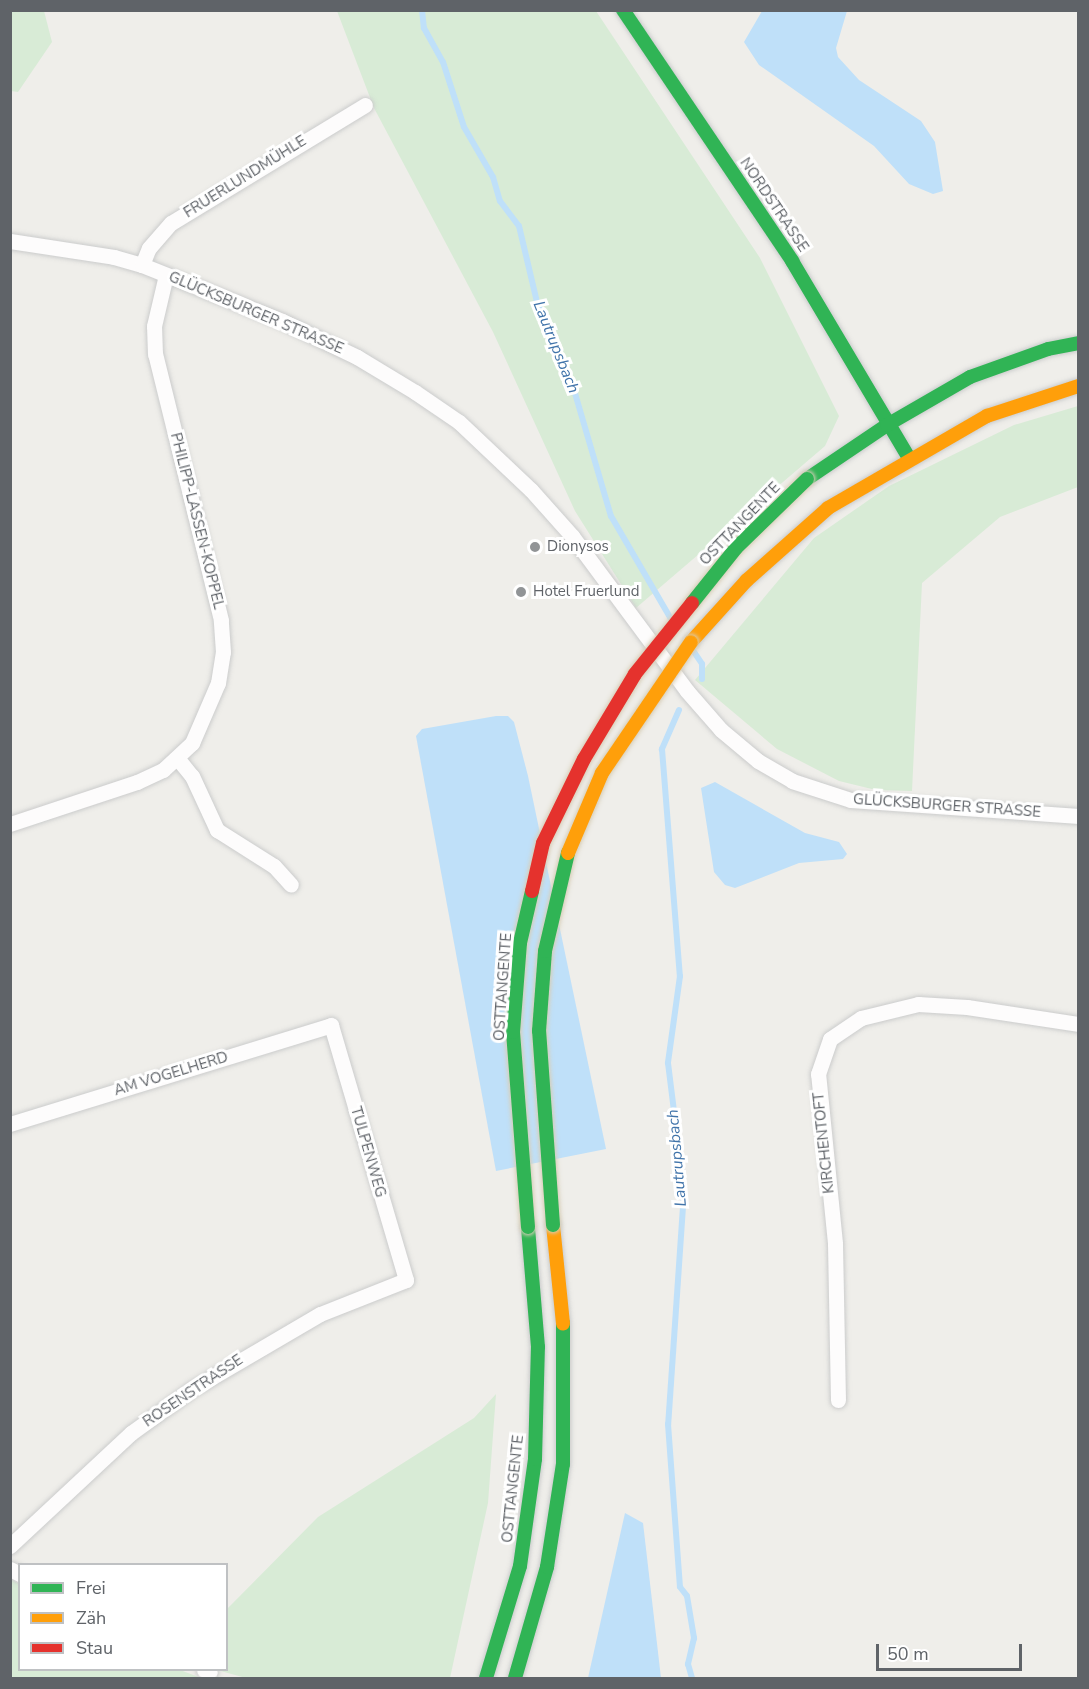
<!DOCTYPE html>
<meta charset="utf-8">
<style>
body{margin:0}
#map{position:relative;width:1089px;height:1689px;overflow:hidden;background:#efeeea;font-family:"Nunito Sans",sans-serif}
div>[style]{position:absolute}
.green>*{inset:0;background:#d8ebd6}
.water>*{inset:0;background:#bfe0f9}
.stream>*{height:6px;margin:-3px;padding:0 3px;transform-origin:3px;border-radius:3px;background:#bfe0f9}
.roads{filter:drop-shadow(0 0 2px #cbcccc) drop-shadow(0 0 2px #cbcccc)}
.street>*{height:15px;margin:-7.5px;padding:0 7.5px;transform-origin:7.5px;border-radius:7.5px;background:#fdfcfc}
.fast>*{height:14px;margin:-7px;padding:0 7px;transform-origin:7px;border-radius:7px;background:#30b455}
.slow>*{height:14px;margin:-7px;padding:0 7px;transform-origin:7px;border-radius:7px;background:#ff9f0a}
.bridges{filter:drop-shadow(0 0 2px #d7ceb8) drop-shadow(0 0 2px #d7ceb8)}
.fast-bridge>*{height:14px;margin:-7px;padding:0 7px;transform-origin:7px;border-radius:7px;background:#30b455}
.slow-bridge>*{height:14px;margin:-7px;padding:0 7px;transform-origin:7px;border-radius:7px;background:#ff9f0a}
.jam-bridge>*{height:14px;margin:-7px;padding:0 7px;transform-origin:7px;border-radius:7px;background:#e5322d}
.dots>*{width:16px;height:16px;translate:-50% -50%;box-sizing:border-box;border:3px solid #fff;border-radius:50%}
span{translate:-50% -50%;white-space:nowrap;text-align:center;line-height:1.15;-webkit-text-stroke:6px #fff;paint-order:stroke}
.street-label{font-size:15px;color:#5f6368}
.poi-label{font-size:15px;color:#5f6368}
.left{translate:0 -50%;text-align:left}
.water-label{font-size:16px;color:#4174aa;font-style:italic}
.frame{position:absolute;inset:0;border:12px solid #5f6368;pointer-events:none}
.legend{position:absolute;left:18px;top:1563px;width:210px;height:108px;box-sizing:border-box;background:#fff;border:2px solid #bfc1c3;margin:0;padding:8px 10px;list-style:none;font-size:18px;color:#5f6368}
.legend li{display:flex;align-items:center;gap:12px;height:30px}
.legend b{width:30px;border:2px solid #bfc1c3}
.scale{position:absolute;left:876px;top:1644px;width:146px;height:27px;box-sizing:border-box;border:3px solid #5f6368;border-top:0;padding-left:8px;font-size:18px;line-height:21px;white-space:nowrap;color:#5f6368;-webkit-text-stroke:4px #fff;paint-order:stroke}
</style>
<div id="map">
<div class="green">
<i style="clip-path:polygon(11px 10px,44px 11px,52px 42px,18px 92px,11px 91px)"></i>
<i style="clip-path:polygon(337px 11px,596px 11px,760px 258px,839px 416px,825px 446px,636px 608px,575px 511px,493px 332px,374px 108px)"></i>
<i style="clip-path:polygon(1078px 406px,1078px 487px,1000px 517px,922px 583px,912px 791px,876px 790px,839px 781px,777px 749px,695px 680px,814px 538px,889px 486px,1014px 425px)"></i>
<i style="clip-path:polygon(496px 1394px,488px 1503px,450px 1678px,246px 1678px,217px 1670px,226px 1670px,227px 1609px,318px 1517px,474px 1418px)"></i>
<i style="clip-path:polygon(11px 1579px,19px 1584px,20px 1670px,180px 1670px,201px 1678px,11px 1678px)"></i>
</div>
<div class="water">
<i style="clip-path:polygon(762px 11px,847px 11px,836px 48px,838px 57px,859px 80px,921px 121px,935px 142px,943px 191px,933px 194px,909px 184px,874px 146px,759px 65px,744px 42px)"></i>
<i style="clip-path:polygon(496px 716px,508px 716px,514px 722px,528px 776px,606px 1149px,496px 1171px,416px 736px,422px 729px)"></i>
<i style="clip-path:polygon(715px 782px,805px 833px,839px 842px,847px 854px,843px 859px,799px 863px,735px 888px,725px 885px,714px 872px,701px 788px)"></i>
<i style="clip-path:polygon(625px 1513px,643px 1523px,661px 1678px,588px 1678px)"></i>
</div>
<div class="stream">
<i style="left:422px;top:10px;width:18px;rotate:84deg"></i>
<i style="left:424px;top:28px;width:39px;rotate:61deg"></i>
<i style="left:443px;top:62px;width:68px;rotate:72.1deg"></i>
<i style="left:464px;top:127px;width:58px;rotate:59.9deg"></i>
<i style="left:493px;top:177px;width:25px;rotate:74deg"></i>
<i style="left:500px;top:201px;width:31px;rotate:53deg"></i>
<i style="left:519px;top:226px;width:78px;rotate:76.7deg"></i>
<i style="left:537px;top:302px;width:88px;rotate:66.6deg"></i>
<i style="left:572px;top:383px;width:139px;rotate:73.7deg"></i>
<i style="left:611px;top:516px;width:121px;rotate:59.8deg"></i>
<i style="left:692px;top:649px;width:18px;rotate:56deg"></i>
<i style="left:702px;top:664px;width:15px;rotate:90deg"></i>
<i style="left:679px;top:710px;width:43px;rotate:113.6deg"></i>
<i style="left:662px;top:749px;width:228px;rotate:85.5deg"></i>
<i style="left:680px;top:976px;width:88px;rotate:97.9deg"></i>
<i style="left:668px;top:1063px;width:130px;rotate:82.9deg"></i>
<i style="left:684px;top:1192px;width:233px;rotate:93.9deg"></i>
<i style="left:668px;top:1424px;width:163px;rotate:85.8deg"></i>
<i style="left:680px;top:1587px;width:11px;rotate:52deg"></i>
<i style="left:687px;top:1596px;width:43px;rotate:80.5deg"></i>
<i style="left:694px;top:1638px;width:27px;rotate:103deg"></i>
<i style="left:688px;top:1664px;width:15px;rotate:74deg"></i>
</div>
<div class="roads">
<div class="street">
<i style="left:10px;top:241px;width:105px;rotate:8.7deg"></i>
<i style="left:114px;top:257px;width:29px;rotate:16deg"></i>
<i style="left:142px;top:265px;width:151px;rotate:21.8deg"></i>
<i style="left:282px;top:321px;width:83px;rotate:25.6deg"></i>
<i style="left:357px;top:357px;width:68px;rotate:31.1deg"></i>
<i style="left:415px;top:392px;width:53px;rotate:34.3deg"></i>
<i style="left:459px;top:422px;width:99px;rotate:43.4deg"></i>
<i style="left:531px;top:490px;width:62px;rotate:48.3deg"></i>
<i style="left:572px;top:536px;width:193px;rotate:53.4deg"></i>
<i style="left:687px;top:691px;width:52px;rotate:48.9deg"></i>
<i style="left:721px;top:730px;width:48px;rotate:40deg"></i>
<i style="left:758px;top:761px;width:39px;rotate:30deg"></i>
<i style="left:792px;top:781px;width:62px;rotate:17.9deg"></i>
<i style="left:851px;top:800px;width:228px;rotate:4deg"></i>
<i style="left:142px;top:265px;width:18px;rotate:-68deg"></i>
<i style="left:149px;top:248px;width:33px;rotate:-49deg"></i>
<i style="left:171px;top:223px;width:227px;rotate:-31.3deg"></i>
<i style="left:178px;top:759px;width:22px;rotate:51deg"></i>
<i style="left:192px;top:776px;width:60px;rotate:65.2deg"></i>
<i style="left:217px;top:830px;width:67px;rotate:32.3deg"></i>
<i style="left:274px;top:866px;width:25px;rotate:48deg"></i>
<i style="left:10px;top:824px;width:134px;rotate:-18.3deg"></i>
<i style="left:137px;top:782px;width:29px;rotate:-25deg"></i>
<i style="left:163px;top:770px;width:40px;rotate:-43deg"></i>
<i style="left:192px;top:743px;width:65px;rotate:-66.6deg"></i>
<i style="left:218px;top:683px;width:31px;rotate:-81deg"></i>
<i style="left:223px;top:652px;width:32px;rotate:-94deg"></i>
<i style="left:221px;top:620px;width:274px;rotate:-103.9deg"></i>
<i style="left:155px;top:354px;width:28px;rotate:-92deg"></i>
<i style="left:154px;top:326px;width:52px;rotate:-76.8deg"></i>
<i style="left:10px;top:1124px;width:336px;rotate:-17.1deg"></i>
<i style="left:331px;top:1025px;width:266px;rotate:73.6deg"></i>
<i style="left:406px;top:1280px;width:92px;rotate:158.4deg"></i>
<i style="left:320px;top:1314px;width:148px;rotate:149.6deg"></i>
<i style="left:192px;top:1389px;width:75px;rotate:144.2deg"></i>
<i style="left:131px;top:1433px;width:166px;rotate:137deg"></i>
<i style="left:838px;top:1400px;width:157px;rotate:-91.1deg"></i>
<i style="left:835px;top:1243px;width:170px;rotate:-95.7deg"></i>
<i style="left:818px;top:1074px;width:37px;rotate:-71deg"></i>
<i style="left:830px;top:1039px;width:37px;rotate:-34deg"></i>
<i style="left:861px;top:1018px;width:59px;rotate:-13.8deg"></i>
<i style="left:918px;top:1004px;width:49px;rotate:3.5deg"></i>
<i style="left:967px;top:1007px;width:112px;rotate:8.7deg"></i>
<i style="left:10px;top:1569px;width:11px;rotate:27deg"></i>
<i style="left:204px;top:1670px;width:6px;rotate:18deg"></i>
</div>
<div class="fast">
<i style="left:623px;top:10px;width:303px;rotate:56deg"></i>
<i style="left:792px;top:261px;width:229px;rotate:59.3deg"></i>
<i style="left:807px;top:479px;width:97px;rotate:-34deg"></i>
<i style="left:887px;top:425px;width:96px;rotate:-30deg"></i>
<i style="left:970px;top:377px;width:83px;rotate:-19.7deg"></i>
<i style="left:1048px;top:349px;width:31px;rotate:-11deg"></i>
<i style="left:486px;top:1678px;width:117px;rotate:-73.1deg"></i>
<i style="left:520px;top:1566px;width:108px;rotate:-82deg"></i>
<i style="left:535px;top:1459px;width:112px;rotate:-88.5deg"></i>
<i style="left:538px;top:1347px;width:120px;rotate:-94.8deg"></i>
<i style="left:515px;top:1678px;width:116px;rotate:-73.9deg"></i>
<i style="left:547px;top:1567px;width:104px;rotate:-81.2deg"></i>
<i style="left:563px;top:1464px;width:141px;rotate:-90deg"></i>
</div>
<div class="slow">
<i style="left:691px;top:642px;width:84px;rotate:-47.9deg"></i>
<i style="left:747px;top:580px;width:108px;rotate:-41.6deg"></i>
<i style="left:828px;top:508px;width:184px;rotate:-30.1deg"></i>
<i style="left:987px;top:416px;width:96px;rotate:-18.2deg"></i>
<i style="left:553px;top:1225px;width:99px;rotate:84.2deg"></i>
</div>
</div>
<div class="bridges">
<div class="fast-bridge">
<i style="left:692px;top:603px;width:70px;rotate:-51.3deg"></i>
<i style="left:736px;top:548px;width:99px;rotate:-44.2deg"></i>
<i style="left:553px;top:1225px;width:195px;rotate:-94.1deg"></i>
<i style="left:539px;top:1031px;width:80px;rotate:-85.7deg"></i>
<i style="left:545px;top:951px;width:101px;rotate:-76.8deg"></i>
<i style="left:528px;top:1227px;width:196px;rotate:-94.4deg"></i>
<i style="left:513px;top:1032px;width:89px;rotate:-85.5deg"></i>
<i style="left:520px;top:943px;width:53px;rotate:-77deg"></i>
</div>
<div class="slow-bridge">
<i style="left:568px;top:853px;width:87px;rotate:-67deg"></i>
<i style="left:602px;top:773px;width:158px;rotate:-55.8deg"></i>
</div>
<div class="jam-bridge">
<i style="left:532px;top:891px;width:49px;rotate:-77.1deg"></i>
<i style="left:543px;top:843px;width:93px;rotate:-64deg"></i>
<i style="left:584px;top:759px;width:99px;rotate:-59deg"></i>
<i style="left:635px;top:674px;width:91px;rotate:-51.2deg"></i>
</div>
</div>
<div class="dots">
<i style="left:535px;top:547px;background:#919496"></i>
<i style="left:521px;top:592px;background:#919496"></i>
</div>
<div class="street-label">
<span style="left:245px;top:177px;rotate:-32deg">FRUERLUNDMÜHLE</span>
<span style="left:774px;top:205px;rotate:56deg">NORDSTRASSE</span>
<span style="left:256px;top:313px;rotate:23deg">GLÜCKSBURGER STRASSE</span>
<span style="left:197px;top:521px;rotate:76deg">PHILIPP-LASSEN-KOPPEL</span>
<span style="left:740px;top:524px;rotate:-46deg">OSTTANGENTE</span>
<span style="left:947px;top:806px;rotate:4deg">GLÜCKSBURGER STRASSE</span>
<span style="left:503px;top:987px;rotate:-86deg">OSTTANGENTE</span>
<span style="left:171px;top:1074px;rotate:-17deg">AM VOGELHERD</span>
<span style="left:824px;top:1143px;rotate:-96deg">KIRCHENTOFT</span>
<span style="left:368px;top:1152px;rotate:74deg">TULPENWEG</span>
<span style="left:193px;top:1391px;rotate:-34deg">ROSENSTRASSE</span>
<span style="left:513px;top:1489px;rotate:-84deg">OSTTANGENTE</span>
</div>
<div class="poi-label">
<span class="left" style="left:547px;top:547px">Dionysos</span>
<span class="left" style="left:533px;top:592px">Hotel Fruerlund</span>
</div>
<div class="water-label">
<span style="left:556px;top:347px;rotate:68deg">Lautrupsbach</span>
<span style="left:677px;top:1158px;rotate:-95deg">Lautrupsbach</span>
</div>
<div class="frame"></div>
<ul class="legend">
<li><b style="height:8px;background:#30b455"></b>Frei</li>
<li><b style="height:8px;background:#ff9f0a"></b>Zäh</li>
<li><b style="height:8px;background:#e5322d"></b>Stau</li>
</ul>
<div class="scale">50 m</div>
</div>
